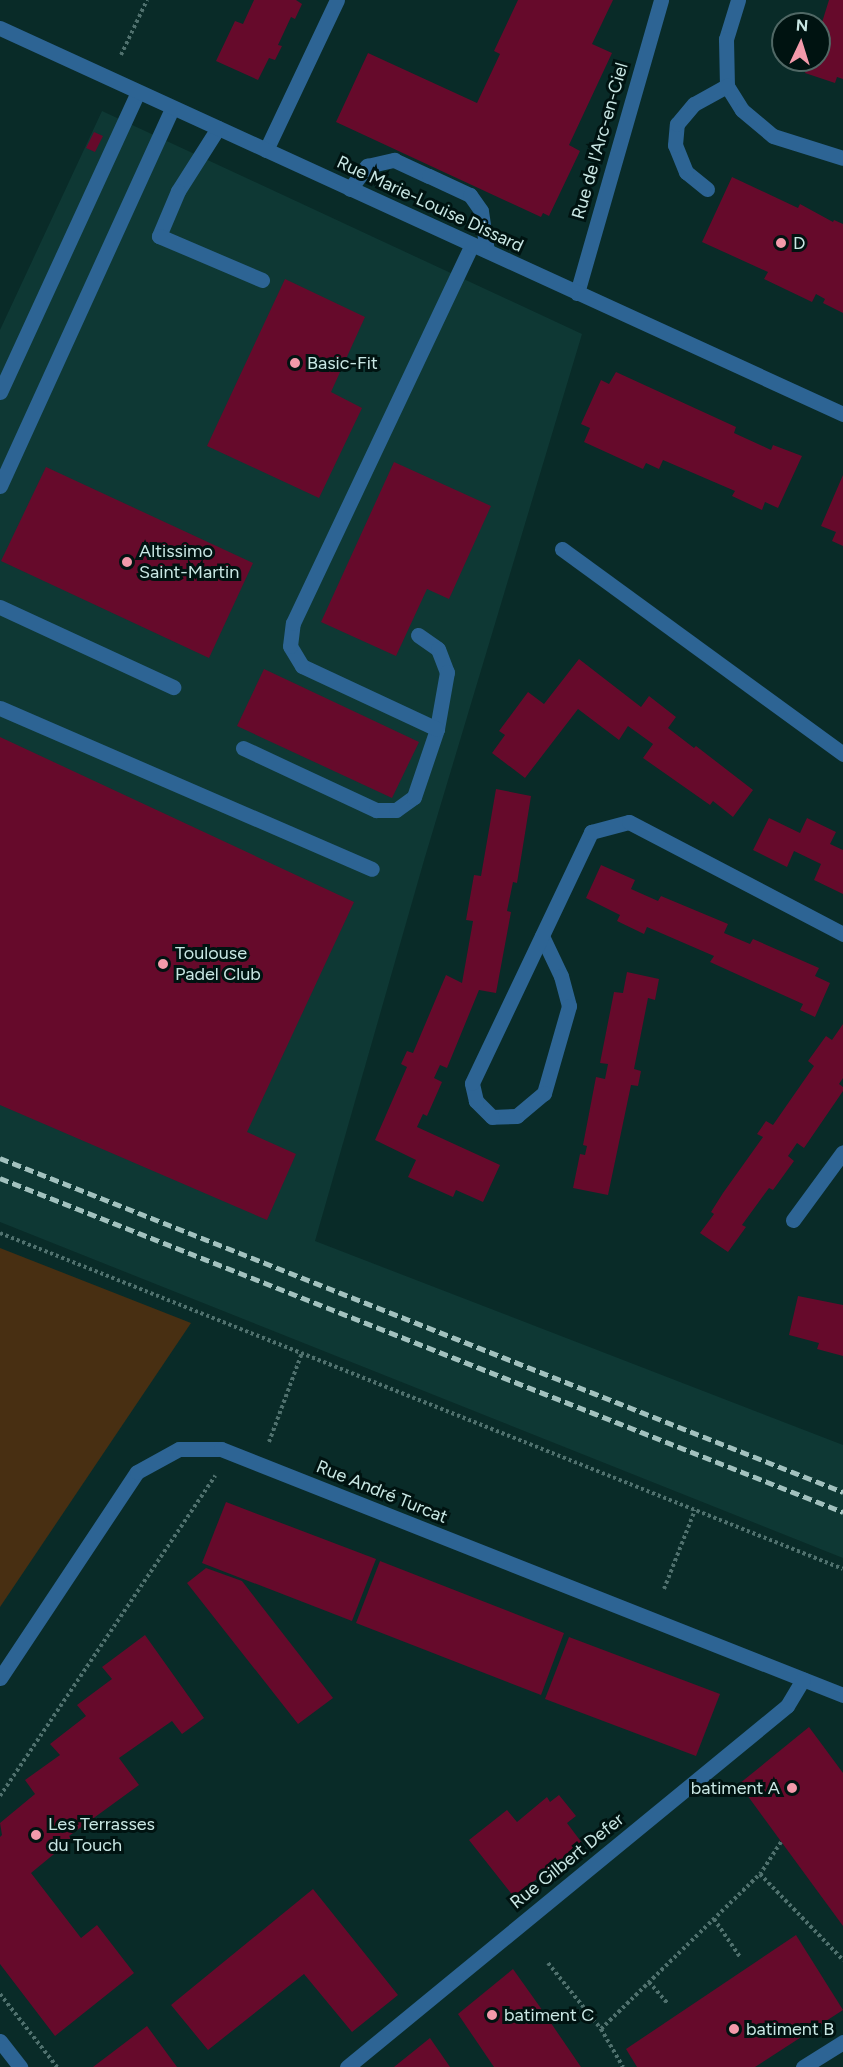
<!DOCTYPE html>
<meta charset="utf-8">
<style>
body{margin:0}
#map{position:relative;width:843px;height:2067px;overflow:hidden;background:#092b28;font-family:Figtree,sans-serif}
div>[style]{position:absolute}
.built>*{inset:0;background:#0e3834}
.green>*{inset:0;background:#482f12}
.building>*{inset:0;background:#660a2b}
.path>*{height:4px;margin-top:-2px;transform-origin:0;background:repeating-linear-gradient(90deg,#50716e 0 3px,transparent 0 6px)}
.lane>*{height:15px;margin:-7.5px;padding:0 7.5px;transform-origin:7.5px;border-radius:7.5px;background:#2d6494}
.street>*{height:15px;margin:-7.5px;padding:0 7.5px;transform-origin:7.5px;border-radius:7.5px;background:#2d6494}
.rail>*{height:4.5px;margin-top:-2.25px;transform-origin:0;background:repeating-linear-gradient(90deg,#a2c1be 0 9px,transparent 0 13.5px)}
.dots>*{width:16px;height:16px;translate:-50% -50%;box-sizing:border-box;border:3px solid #001311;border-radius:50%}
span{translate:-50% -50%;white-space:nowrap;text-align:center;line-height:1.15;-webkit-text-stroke:6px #001311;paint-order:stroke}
.street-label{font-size:18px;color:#c9e7e4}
.poi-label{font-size:18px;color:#c9e7e4}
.left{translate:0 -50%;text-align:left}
.right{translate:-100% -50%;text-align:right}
.north{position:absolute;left:771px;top:12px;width:60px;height:60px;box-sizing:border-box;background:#001311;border:2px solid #506865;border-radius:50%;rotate:4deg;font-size:16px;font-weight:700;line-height:24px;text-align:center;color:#c9e7e4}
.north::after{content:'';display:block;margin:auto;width:21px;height:27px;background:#f39aab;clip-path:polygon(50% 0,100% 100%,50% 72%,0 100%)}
</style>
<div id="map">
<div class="built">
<i style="clip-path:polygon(102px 111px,582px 334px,425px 857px,315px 1241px,843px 1445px,843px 1558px,0 1222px,0 330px)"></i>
</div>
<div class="green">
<i style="clip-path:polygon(0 1248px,191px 1323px,0 1607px)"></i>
</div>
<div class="building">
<i style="clip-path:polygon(254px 0,296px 0,302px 4px,295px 19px,291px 17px,278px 45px,282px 46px,275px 60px,269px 58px,258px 80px,216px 61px,235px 21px,243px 24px)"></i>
<i style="clip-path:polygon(518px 0,613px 0,592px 44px,612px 53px,569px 145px,580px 151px,549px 216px,543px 213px,541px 217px,336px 122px,368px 53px,477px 103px,500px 54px,494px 51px)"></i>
<i style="clip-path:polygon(829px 0,843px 0,843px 79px,837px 77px,835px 83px,805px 73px,809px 60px,819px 60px,819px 32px)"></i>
<i style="clip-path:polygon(94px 132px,103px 136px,95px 152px,86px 148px)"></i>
<i style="clip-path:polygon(732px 177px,798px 208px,800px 204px,833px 222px,834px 220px,843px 224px,843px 313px,823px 303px,825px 299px,816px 294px,812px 302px,764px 279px,768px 272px,702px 242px)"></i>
<i style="clip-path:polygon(285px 279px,365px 317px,331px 392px,362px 408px,319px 498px,207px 446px)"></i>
<i style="clip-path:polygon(616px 372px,736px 427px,734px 433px,771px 450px,773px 445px,802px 456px,778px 508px,765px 502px,762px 510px,732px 496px,735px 491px,663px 460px,659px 469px,646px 463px,643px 469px,584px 442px,590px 428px,581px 424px,601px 380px,609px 384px)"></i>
<i style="clip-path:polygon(394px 462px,491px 506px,449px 599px,427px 589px,396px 656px,321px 622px)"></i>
<i style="clip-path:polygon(46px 467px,253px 563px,209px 658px,1px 561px)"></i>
<i style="clip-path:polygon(843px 475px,843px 546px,832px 541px,836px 532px,821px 526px)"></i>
<i style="clip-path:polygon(579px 659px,641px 707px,649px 696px,676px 717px,668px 728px,694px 748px,696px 746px,753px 790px,733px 817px,713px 801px,710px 805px,643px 758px,653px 744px,628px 726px,619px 740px,578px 709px,525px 778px,492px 753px,505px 735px,499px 731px,528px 692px,544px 704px)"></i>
<i style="clip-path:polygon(264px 669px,419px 742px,392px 798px,237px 726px)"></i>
<i style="clip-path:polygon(0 737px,354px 902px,247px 1132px,296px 1154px,267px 1220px,0 1105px)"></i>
<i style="clip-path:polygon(496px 789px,531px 796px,517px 883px,513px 882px,507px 911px,511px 912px,496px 993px,479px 990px,447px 1068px,440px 1065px,434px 1078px,442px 1082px,427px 1116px,423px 1114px,417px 1127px,500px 1165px,483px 1202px,456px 1190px,453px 1197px,408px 1177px,416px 1160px,375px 1140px,407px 1067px,401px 1064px,407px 1051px,413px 1053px,446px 975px,462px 983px,473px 921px,466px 920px,474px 875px,481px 876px)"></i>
<i style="clip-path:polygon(769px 818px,800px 833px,807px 818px,836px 832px,830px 844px,843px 850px,843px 894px,814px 880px,821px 864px,794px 851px,787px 867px,753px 850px)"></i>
<i style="clip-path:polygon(601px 865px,635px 880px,631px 889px,658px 901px,661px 896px,728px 924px,724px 933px,750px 944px,753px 939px,819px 968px,815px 976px,830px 983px,815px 1017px,800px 1010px,803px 1004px,710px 962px,714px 956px,647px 927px,644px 934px,617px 921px,620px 915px,586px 898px)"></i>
<i style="clip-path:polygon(627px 972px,659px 979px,655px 1000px,648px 998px,634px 1069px,641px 1071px,638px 1086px,631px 1085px,608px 1195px,573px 1188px,580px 1154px,585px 1155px,587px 1146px,583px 1145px,596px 1077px,605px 1079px,608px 1064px,600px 1063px,614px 992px,623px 993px)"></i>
<i style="clip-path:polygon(843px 1024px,843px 1078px,839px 1084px,843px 1087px,843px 1091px,804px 1148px,797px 1143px,788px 1156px,794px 1161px,773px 1190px,769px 1188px,742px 1225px,746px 1227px,728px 1252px,700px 1233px,714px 1214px,711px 1212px,723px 1193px,763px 1137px,757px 1134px,766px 1121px,773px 1125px,814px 1066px,808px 1061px,826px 1036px,832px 1040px)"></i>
<i style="clip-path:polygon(798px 1296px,843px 1305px,843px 1356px,817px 1349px,819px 1343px,789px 1335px)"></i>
<i style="clip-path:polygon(226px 1502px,376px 1559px,352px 1621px,202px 1563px)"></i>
<i style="clip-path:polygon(380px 1561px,564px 1633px,541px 1695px,356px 1623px)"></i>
<i style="clip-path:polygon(206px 1568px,242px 1581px,333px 1698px,298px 1724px,187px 1583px)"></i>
<i style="clip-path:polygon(145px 1635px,204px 1718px,182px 1734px,172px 1721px,119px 1758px,139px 1785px,69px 1836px,71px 1840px,31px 1873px,81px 1938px,97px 1925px,134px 1973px,55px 2036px,0 1964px,0 1837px,2px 1835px,0 1823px,35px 1794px,25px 1780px,60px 1755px,50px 1744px,86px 1716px,77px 1705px,112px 1679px,102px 1667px)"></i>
<i style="clip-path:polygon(569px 1637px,720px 1694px,696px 1756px,545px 1699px)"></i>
<i style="clip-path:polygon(809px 1727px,843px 1773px,843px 1926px,739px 1784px)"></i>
<i style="clip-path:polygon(559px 1795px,576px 1816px,567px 1823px,582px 1843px,514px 1897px,469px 1840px,507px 1810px,517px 1822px,547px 1797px,550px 1802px)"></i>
<i style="clip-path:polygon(313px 1889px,398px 1995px,352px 2032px,304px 1974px,208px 2050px,171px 2005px)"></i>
<i style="clip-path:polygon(796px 1935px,843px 2010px,755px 2067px,637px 2067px,626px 2049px)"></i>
<i style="clip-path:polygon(513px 1969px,540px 2007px,581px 2067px,494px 2067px,458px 2014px)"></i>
<i style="clip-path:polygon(147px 2026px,177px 2067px,93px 2067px)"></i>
<i style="clip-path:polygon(430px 2038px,450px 2067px,394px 2067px)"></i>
</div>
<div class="path">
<i style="left:121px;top:55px;width:61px;rotate:-64.7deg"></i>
<i style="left:0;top:1233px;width:907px;rotate:21.73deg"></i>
<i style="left:269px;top:1442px;width:95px;rotate:-69.7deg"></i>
<i style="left:664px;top:1589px;width:85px;rotate:-68.6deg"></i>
<i style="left:0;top:1796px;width:386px;rotate:-56.1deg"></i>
<i style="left:781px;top:1842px;width:38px;rotate:123deg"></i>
<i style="left:760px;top:1874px;width:120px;rotate:46deg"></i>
<i style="left:714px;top:1919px;width:46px;rotate:55.6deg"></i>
<i style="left:548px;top:1963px;width:85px;rotate:51.2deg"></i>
<i style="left:601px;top:2029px;width:222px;rotate:-44.3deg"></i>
<i style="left:649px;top:1982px;width:29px;rotate:49deg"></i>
<i style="left:0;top:1994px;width:93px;rotate:52deg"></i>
<i style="left:601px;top:2029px;width:44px;rotate:59.9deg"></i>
</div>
<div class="lane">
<i style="left:738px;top:0;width:41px;rotate:107.1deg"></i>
<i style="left:726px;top:39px;width:47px;rotate:88.8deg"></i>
<i style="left:727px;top:86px;width:28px;rotate:58deg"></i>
<i style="left:742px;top:110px;width:40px;rotate:40deg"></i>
<i style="left:773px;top:136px;width:73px;rotate:17.4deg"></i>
<i style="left:218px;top:128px;width:75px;rotate:122.4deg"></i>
<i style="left:178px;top:191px;width:49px;rotate:112.9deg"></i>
<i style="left:159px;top:236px;width:112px;rotate:23.1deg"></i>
<i style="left:266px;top:150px;width:166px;rotate:-64.7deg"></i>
<i style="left:350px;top:189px;width:29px;rotate:-54deg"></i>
<i style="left:367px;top:166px;width:28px;rotate:-13deg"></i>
<i style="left:394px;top:160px;width:38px;rotate:25deg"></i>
<i style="left:429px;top:176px;width:45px;rotate:24.9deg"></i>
<i style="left:470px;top:195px;width:19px;rotate:55deg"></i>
<i style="left:481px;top:211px;width:40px;rotate:81.5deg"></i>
<i style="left:707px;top:189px;width:27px;rotate:-141deg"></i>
<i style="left:686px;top:172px;width:29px;rotate:-112deg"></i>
<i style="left:675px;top:145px;width:21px;rotate:-85deg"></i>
<i style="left:677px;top:124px;width:26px;rotate:-50deg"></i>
<i style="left:694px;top:104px;width:38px;rotate:-29deg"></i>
<i style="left:577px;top:293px;width:305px;rotate:-74deg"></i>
<i style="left:0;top:392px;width:330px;rotate:-65.3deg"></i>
<i style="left:0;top:486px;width:415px;rotate:-65.5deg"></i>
<i style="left:562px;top:549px;width:348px;rotate:36.1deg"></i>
<i style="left:0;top:607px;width:191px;rotate:24.8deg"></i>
<i style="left:418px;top:635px;width:24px;rotate:35deg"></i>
<i style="left:438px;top:649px;width:25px;rotate:69deg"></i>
<i style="left:447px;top:672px;width:58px;rotate:100deg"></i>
<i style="left:0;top:708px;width:405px;rotate:23.4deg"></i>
<i style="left:243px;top:748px;width:147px;rotate:25deg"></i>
<i style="left:376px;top:810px;width:20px"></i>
<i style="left:396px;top:810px;width:22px;rotate:-36deg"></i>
<i style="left:414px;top:797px;width:72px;rotate:-71.3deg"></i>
<i style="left:437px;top:729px;width:149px;rotate:-155deg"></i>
<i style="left:302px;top:666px;width:23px;rotate:-121deg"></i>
<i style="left:290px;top:646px;width:23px;rotate:-83deg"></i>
<i style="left:293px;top:623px;width:418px;rotate:-64.7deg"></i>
<i style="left:542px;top:936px;width:44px;rotate:64.6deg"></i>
<i style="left:561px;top:976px;width:31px;rotate:75deg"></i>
<i style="left:569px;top:1006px;width:91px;rotate:106deg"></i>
<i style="left:544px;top:1093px;width:35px;rotate:140deg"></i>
<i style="left:517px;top:1116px;width:25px;rotate:178deg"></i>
<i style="left:492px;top:1117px;width:23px;rotate:-135deg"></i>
<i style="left:476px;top:1101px;width:18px;rotate:-103deg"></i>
<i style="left:472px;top:1083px;width:278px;rotate:-64.6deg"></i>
<i style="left:591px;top:832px;width:39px;rotate:-15deg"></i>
<i style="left:629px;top:822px;width:242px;rotate:27.6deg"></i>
<i style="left:793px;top:1220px;width:84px;rotate:-53.7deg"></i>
</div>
<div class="street">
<i style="left:0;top:28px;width:927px;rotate:24.6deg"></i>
<i style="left:0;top:1678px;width:247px;rotate:-56.4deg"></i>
<i style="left:137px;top:1472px;width:48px;rotate:-28.7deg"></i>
<i style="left:179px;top:1449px;width:42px"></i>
<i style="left:221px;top:1449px;width:669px;rotate:21.58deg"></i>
<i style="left:0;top:2041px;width:33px;rotate:52deg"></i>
<i style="left:347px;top:2067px;width:569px;rotate:-39.37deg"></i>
<i style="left:787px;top:1706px;width:31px;rotate:-59deg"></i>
<i style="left:803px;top:2067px;width:47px;rotate:-32deg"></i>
</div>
<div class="rail">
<i style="left:0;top:1158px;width:907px;rotate:21.61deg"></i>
<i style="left:0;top:1178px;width:907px;rotate:21.61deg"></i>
</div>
<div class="dots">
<i style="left:781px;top:243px;background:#f39aab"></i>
<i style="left:295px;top:363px;background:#f39aab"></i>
<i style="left:127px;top:562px;background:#f39aab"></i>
<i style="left:163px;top:964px;background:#f39aab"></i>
<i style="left:792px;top:1788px;background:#f39aab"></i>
<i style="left:36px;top:1835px;background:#f39aab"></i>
<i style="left:492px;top:2015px;background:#f39aab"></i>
<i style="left:734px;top:2029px;background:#f39aab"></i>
</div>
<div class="street-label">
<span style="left:600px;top:141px;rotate:-74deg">Rue de l'Arc-en-Ciel</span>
<span style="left:430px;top:204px;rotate:25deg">Rue Marie-Louise Dissard</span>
<span style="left:382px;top:1492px;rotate:22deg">Rue André Turcat</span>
<span style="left:567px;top:1861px;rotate:-39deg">Rue Gilbert Defer</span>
</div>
<div class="poi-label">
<span class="left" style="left:793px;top:243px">D</span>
<span class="left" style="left:307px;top:363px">Basic-Fit</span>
<span class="left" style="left:139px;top:562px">Altissimo<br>Saint-Martin</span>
<span class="left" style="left:175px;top:964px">Toulouse<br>Padel Club</span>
<span class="right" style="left:780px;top:1788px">batiment A</span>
<span class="left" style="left:48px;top:1835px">Les Terrasses<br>du Touch</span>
<span class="left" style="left:504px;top:2015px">batiment C</span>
<span class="left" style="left:746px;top:2029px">batiment B</span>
</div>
<div class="north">N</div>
</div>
